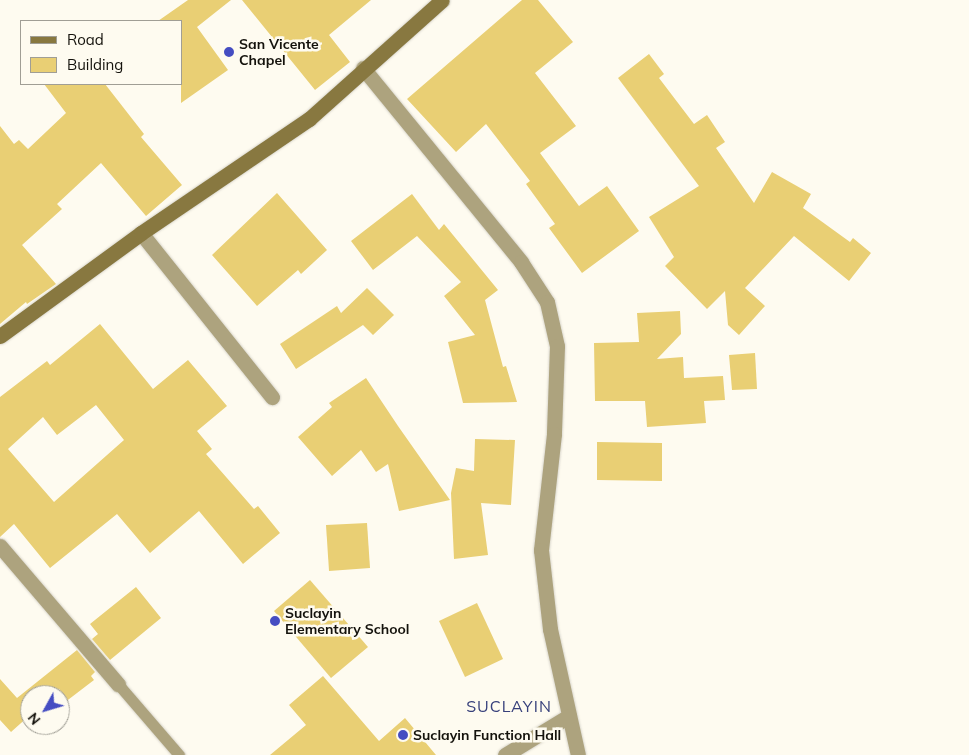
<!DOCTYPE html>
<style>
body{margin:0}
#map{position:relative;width:969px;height:755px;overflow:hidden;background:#fefbf0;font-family:Mulish,sans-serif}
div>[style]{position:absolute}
.building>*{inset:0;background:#e9cf74}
.roads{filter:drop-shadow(0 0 1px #d9d6cc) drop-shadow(0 0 1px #d9d6cc)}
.lane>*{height:11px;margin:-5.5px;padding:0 5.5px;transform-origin:5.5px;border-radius:5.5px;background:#ada37e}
.street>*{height:15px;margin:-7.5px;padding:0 7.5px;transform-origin:7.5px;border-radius:7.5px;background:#ada37e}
.secondary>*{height:15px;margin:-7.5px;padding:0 7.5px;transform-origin:7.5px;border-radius:7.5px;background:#887840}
.dots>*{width:14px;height:14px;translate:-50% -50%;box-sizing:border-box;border:2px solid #fefbf0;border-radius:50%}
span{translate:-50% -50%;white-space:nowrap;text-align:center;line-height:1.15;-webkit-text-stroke:5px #fefbf0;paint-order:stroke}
.poi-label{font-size:14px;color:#14120c;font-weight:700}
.left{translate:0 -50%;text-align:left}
.quarter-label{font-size:16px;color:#37407b;letter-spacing:1px}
.legend{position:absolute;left:20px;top:20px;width:162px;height:65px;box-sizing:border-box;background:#fefbf0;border:1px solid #a09e95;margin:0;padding:6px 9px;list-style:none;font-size:15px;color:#14120c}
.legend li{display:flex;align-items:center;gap:10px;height:25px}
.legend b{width:25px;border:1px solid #a09e95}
.north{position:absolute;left:20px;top:685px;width:50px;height:50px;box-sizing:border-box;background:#fefbf0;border:1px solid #a09e95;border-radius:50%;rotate:231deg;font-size:14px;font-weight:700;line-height:20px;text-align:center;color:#14120c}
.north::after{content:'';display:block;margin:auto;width:18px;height:22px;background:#454dc2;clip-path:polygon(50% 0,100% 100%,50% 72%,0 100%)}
</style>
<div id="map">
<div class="building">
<i style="clip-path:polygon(188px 0,231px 0,197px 27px,228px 70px,181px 103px,181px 21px,158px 21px)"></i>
<i style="clip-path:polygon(242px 0,371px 0,329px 35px,350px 62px,315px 90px)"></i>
<i style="clip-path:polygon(522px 0,538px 0,573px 42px,535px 73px,576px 126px,540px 153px,579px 206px,607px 186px,639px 231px,582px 273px,549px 228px,555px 224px,526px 184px,530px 181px,486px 124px,456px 152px,407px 99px)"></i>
<i style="clip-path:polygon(649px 54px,664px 74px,659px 78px,694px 124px,707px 115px,725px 142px,716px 148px,754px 203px,772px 172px,811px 194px,803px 208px,850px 242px,853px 238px,871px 253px,849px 281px,794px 236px,745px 288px,765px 306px,739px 335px,728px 325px,725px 291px,707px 309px,665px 266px,674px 257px,649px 217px,699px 186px,618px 78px)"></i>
<i style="clip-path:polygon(44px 84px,105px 84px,144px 134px,141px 137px,182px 185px,146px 216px,101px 163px,57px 204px,62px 209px,22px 245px,56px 284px,27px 304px,26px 302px,0 324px,0 126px,14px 144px,19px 140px,28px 149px,66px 113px)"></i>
<i style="clip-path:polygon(277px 193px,327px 250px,301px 274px,298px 270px,257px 306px,212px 255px)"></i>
<i style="clip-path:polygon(412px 194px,439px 230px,444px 224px,498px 290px,485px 300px,503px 367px,506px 366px,517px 402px,463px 403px,448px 342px,475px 335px,444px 296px,461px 282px,417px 236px,373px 270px,351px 241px)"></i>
<i style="clip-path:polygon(367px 288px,394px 315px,373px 335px,363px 325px,296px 369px,280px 344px,337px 306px,341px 313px)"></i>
<i style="clip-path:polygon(680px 311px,681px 334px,657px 359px,683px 357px,684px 378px,723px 376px,725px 400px,704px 401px,706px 423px,647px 427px,645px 401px,595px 401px,594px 343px,639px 342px,637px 313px)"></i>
<i style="clip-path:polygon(evenodd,100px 324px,153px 389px,188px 360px,227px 406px,197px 431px,212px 449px,206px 454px,254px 509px,258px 506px,280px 533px,243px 564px,199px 511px,150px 553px,117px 514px,50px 568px,14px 524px,0 537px,0 397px,47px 361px,50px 365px,100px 324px,96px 405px,124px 440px,54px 502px,8px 449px,43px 417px,57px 435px,96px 405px)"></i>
<i style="clip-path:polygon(755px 353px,757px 389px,732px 390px,729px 355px)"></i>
<i style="clip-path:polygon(366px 378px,398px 426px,450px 500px,399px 511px,388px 464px,376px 472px,361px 450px,332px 476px,298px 437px,332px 407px,329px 403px)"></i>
<i style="clip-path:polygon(475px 439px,515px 440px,511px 505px,481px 503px,488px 555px,454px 559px,451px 493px,456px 468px,474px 471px)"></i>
<i style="clip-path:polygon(597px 442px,662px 443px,662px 481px,597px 480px)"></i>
<i style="clip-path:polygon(367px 523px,370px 568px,329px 571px,326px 525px)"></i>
<i style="clip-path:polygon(310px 580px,368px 647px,331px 678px,274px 611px)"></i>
<i style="clip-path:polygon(136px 587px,161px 618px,110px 660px,92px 639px,98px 634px,90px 624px)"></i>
<i style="clip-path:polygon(477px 603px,503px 659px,465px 677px,439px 621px)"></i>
<i style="clip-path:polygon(77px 650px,95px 672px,91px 676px,94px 680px,60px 706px,60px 689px,53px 695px,30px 695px,30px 715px,11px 732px,0 720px,0 679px,17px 698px)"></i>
<i style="clip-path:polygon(323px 676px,379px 741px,405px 718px,436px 755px,270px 755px,306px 725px,289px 705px)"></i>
</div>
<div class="roads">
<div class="lane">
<i style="left:118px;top:684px;width:94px;rotate:49.3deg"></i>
</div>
<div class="street">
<i style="left:363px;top:68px;width:250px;rotate:50.8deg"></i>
<i style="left:521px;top:262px;width:48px;rotate:57deg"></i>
<i style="left:547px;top:302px;width:45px;rotate:77.2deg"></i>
<i style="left:557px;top:346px;width:88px;rotate:92deg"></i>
<i style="left:554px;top:434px;width:117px;rotate:96.4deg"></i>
<i style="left:541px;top:550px;width:80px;rotate:83.5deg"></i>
<i style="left:550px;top:629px;width:129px;rotate:77.5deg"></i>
<i style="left:141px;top:233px;width:210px;rotate:51.4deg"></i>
<i style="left:0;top:546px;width:182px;rotate:49.5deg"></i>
<i style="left:505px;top:755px;width:75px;rotate:-31.4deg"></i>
</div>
<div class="secondary">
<i style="left:0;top:336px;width:175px;rotate:-36.1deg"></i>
<i style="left:141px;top:233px;width:203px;rotate:-34.2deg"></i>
<i style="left:309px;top:119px;width:178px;rotate:-41.8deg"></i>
</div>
</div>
<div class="dots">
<i style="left:229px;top:52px;background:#454dc2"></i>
<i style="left:275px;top:621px;background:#454dc2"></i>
<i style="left:403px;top:735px;background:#454dc2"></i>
</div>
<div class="poi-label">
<span class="left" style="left:239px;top:52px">San Vicente<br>Chapel</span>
<span class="left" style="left:285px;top:621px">Suclayin<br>Elementary School</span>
<span class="left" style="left:413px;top:735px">Suclayin Function Hall</span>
</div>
<div class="quarter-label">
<span style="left:509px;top:706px">SUCLAYIN</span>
</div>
<ul class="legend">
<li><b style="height:6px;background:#887840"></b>Road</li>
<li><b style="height:14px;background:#e9cf74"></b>Building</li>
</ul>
<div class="north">N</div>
</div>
